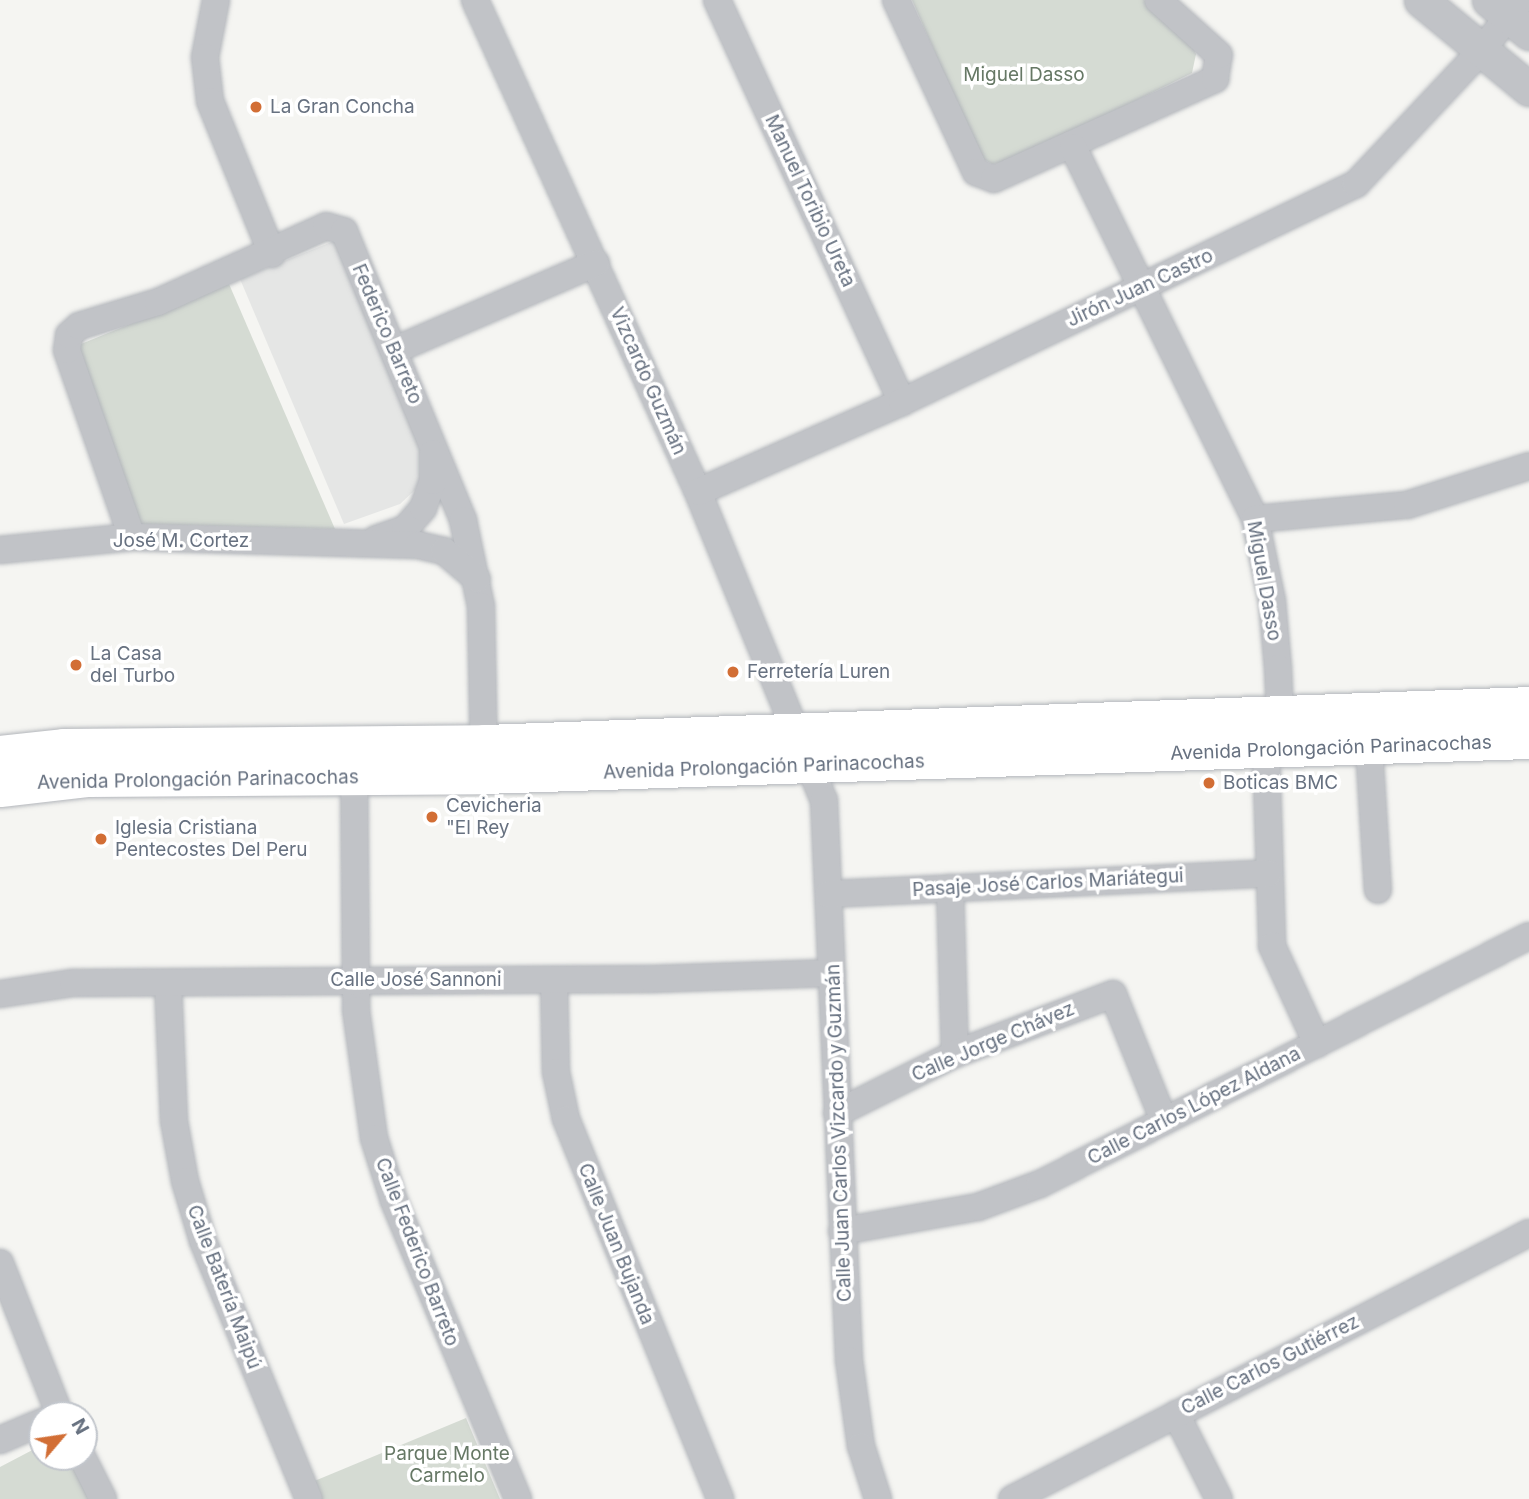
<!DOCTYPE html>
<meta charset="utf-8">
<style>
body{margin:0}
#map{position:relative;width:1529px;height:1499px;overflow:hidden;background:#f5f5f2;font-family:Inter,sans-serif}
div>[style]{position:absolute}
.built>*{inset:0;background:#e5e6e5}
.green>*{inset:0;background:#d5dbd3}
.roads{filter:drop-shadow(0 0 2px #b3b6bb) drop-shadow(0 0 2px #b3b6bb)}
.minor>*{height:26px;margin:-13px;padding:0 13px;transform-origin:13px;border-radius:13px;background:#c1c3c7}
.tertiary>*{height:33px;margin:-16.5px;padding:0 16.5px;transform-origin:16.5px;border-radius:16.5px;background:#c1c3c7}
.secondary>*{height:37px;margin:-18.5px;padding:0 18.5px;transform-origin:18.5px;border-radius:18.5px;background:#fff}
.dots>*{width:19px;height:19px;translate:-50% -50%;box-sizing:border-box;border:4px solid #fff;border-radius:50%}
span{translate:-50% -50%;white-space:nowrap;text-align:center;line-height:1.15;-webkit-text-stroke:7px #fff;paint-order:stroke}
.park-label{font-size:19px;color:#667865}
.poi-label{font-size:19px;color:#677180}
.left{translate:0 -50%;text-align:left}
.street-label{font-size:19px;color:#677180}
.north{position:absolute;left:28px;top:1401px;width:70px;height:70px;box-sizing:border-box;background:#fff;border:2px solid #c2c6cc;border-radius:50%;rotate:61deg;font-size:19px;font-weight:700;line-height:28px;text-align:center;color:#677180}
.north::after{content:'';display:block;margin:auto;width:24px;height:32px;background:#d26e35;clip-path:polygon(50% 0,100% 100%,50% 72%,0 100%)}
</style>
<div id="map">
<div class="built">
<i style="clip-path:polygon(334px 241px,426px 454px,425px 471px,415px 490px,400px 504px,344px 524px,240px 279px)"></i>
</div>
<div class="green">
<i style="clip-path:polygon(912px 0,1144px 0,1191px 43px,1196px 54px,1192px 73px,1012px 162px,992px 164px,980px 157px)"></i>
<i style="clip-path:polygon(229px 284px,335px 529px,141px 524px,76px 346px)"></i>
<i style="clip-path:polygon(466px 1418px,500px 1499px,319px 1499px,312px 1482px)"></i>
<i style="clip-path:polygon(42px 1445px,42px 1457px,73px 1457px,88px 1499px,0 1499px,0 1467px)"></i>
</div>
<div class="roads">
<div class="minor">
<i style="left:216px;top:0;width:58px;rotate:100.9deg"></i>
<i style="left:205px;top:57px;width:44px;rotate:83.5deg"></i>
<i style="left:210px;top:101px;width:165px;rotate:67.9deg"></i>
<i style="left:475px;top:0;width:540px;rotate:65.62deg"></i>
<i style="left:698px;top:492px;width:333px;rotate:67.8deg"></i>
<i style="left:824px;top:800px;width:561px;rotate:87.44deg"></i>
<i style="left:849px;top:1360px;width:87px;rotate:82.1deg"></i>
<i style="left:861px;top:1446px;width:56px;rotate:72.2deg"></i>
<i style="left:717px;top:0;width:443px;rotate:65.3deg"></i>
<i style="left:896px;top:0;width:190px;rotate:65.1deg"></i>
<i style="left:976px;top:172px;width:19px;rotate:21deg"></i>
<i style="left:994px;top:179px;width:243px;rotate:-24.3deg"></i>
<i style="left:1215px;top:79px;width:24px;rotate:-81deg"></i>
<i style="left:1219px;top:55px;width:82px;rotate:-138deg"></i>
<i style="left:1073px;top:147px;width:414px;rotate:63.9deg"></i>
<i style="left:1255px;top:519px;width:84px;rotate:78.3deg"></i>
<i style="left:1272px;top:601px;width:67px;rotate:84.9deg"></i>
<i style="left:1278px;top:668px;width:46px;rotate:87.5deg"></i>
<i style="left:1280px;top:714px;width:39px;rotate:111deg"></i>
<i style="left:1266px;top:750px;width:196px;rotate:88.2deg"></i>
<i style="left:1272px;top:946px;width:108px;rotate:65.3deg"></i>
<i style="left:395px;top:350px;width:219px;rotate:-23.4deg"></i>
<i style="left:698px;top:492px;width:223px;rotate:-23.8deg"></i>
<i style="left:902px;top:402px;width:504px;rotate:-25.65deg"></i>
<i style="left:1356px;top:184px;width:184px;rotate:-46.8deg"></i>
<i style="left:1482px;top:50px;width:63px;rotate:-52deg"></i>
<i style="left:1255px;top:519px;width:153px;rotate:-5.3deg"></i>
<i style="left:1407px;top:505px;width:128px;rotate:-17.7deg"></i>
<i style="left:132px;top:537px;width:198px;rotate:-109.2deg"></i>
<i style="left:67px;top:350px;width:15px;rotate:-82deg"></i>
<i style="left:69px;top:335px;width:13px;rotate:-42deg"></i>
<i style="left:79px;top:326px;width:83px;rotate:-16.9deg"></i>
<i style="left:158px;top:302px;width:184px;rotate:-24.3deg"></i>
<i style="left:326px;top:226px;width:19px;rotate:16deg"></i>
<i style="left:344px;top:231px;width:313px;rotate:67.6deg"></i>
<i style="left:463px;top:520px;width:88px;rotate:78.2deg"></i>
<i style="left:481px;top:606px;width:154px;rotate:88.9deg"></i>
<i style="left:376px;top:539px;width:31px;rotate:-19deg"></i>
<i style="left:405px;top:529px;width:28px;rotate:-49deg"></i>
<i style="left:423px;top:508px;width:29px;rotate:-70deg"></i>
<i style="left:433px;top:481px;width:28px;rotate:-90deg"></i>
<i style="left:0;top:550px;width:133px;rotate:-5.6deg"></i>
<i style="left:132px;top:537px;width:286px;rotate:1.6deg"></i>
<i style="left:418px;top:545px;width:27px;rotate:13deg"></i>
<i style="left:444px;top:551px;width:43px;rotate:40.3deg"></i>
<i style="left:1369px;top:748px;width:142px;rotate:86.4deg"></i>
<i style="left:354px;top:760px;width:250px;rotate:89.5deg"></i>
<i style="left:356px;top:1010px;width:129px;rotate:82deg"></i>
<i style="left:374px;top:1138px;width:66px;rotate:72.4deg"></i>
<i style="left:394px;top:1201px;width:323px;rotate:67.4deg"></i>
<i style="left:950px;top:888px;width:166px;rotate:88.3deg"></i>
<i style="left:829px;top:894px;width:440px;rotate:-2.7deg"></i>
<i style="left:554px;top:980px;width:92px;rotate:88.8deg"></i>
<i style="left:556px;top:1072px;width:48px;rotate:78deg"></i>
<i style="left:566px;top:1119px;width:410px;rotate:67.9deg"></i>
<i style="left:168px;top:983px;width:138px;rotate:87.5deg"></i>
<i style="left:174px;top:1121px;width:61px;rotate:79.6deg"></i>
<i style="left:185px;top:1181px;width:63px;rotate:73.3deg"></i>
<i style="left:203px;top:1241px;width:279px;rotate:67.7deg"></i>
<i style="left:0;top:994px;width:74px;rotate:-8.6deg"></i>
<i style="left:73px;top:983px;width:579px;rotate:-0.4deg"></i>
<i style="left:652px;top:979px;width:180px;rotate:-1.9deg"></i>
<i style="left:837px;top:1113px;width:132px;rotate:-26.6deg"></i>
<i style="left:955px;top:1054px;width:169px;rotate:-20.8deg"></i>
<i style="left:1113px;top:994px;width:137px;rotate:68.1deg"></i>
<i style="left:842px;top:1231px;width:138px;rotate:-10deg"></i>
<i style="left:978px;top:1207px;width:66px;rotate:-20.4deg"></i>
<i style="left:1040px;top:1184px;width:548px;rotate:-26.89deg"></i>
<i style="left:0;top:1263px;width:163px;rotate:68.5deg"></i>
<i style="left:1176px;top:1414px;width:95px;rotate:63.2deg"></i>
<i style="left:0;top:1440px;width:46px;rotate:-23.2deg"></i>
<i style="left:82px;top:1457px;width:47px;rotate:63.4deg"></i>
<i style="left:1012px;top:1499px;width:581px;rotate:-27.23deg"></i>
</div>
<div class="tertiary">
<i style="left:1421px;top:0;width:140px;rotate:39.5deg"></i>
<i style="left:1489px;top:0;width:52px;rotate:39.5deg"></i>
</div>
<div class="secondary">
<i style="left:0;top:754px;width:63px;rotate:-6.3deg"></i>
<i style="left:63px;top:747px;width:422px;rotate:-0.5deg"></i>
<i style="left:485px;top:743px;width:1045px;rotate:-2.08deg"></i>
<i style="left:0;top:788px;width:89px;rotate:-6.5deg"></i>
<i style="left:88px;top:778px;width:395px;rotate:-0.4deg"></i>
<i style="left:483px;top:775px;width:1047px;rotate:-1.92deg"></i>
</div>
</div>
<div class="dots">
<i style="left:256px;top:107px;background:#d26e35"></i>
<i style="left:76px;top:665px;background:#d26e35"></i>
<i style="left:733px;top:672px;background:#d26e35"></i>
<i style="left:1209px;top:783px;background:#d26e35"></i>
<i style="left:432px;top:817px;background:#d26e35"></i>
<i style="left:101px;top:839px;background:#d26e35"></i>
</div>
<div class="park-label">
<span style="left:1024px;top:75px">Miguel Dasso</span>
<span style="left:447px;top:1465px">Parque Monte<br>Carmelo</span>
</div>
<div class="poi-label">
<span class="left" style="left:270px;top:107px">La Gran Concha</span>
<span class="left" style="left:90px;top:665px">La Casa<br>del Turbo</span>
<span class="left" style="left:747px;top:672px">Ferretería Luren</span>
<span class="left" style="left:1223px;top:783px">Boticas BMC</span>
<span class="left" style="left:446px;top:817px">Cevicheria<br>"El Rey</span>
<span class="left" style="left:115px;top:839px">Iglesia Cristiana<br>Pentecostes Del Peru</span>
</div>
<div class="street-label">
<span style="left:810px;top:201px;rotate:65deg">Manuel Toribio Ureta</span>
<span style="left:1140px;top:288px;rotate:-25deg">Jirón Juan Castro</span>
<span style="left:387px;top:334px;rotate:67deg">Federico Barreto</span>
<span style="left:648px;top:381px;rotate:66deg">Vizcardo Guzmán</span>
<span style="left:181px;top:541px">José M. Cortez</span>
<span style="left:1264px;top:581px;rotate:80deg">Miguel Dasso</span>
<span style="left:1331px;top:748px;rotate:-2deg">Avenida Prolongación Parinacochas</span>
<span style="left:764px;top:767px;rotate:-2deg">Avenida Prolongación Parinacochas</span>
<span style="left:198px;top:780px;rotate:-1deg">Avenida Prolongación Parinacochas</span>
<span style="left:1048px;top:883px;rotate:-3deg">Pasaje José Carlos Mariátegui</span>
<span style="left:416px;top:980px">Calle José Sannoni</span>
<span style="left:993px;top:1042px;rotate:-23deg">Calle Jorge Chávez</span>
<span style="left:1194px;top:1106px;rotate:-27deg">Calle Carlos López Aldana</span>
<span style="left:839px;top:1133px;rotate:-92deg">Calle Juan Carlos Vizcardo y Guzmán</span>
<span style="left:616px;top:1244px;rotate:68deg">Calle Juan Bujanda</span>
<span style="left:417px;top:1252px;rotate:69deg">Calle Federico Barreto</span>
<span style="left:224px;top:1287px;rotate:69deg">Calle Batería Maipú</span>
<span style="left:1270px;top:1365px;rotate:-27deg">Calle Carlos Gutiérrez</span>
</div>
<div class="north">N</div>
</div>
